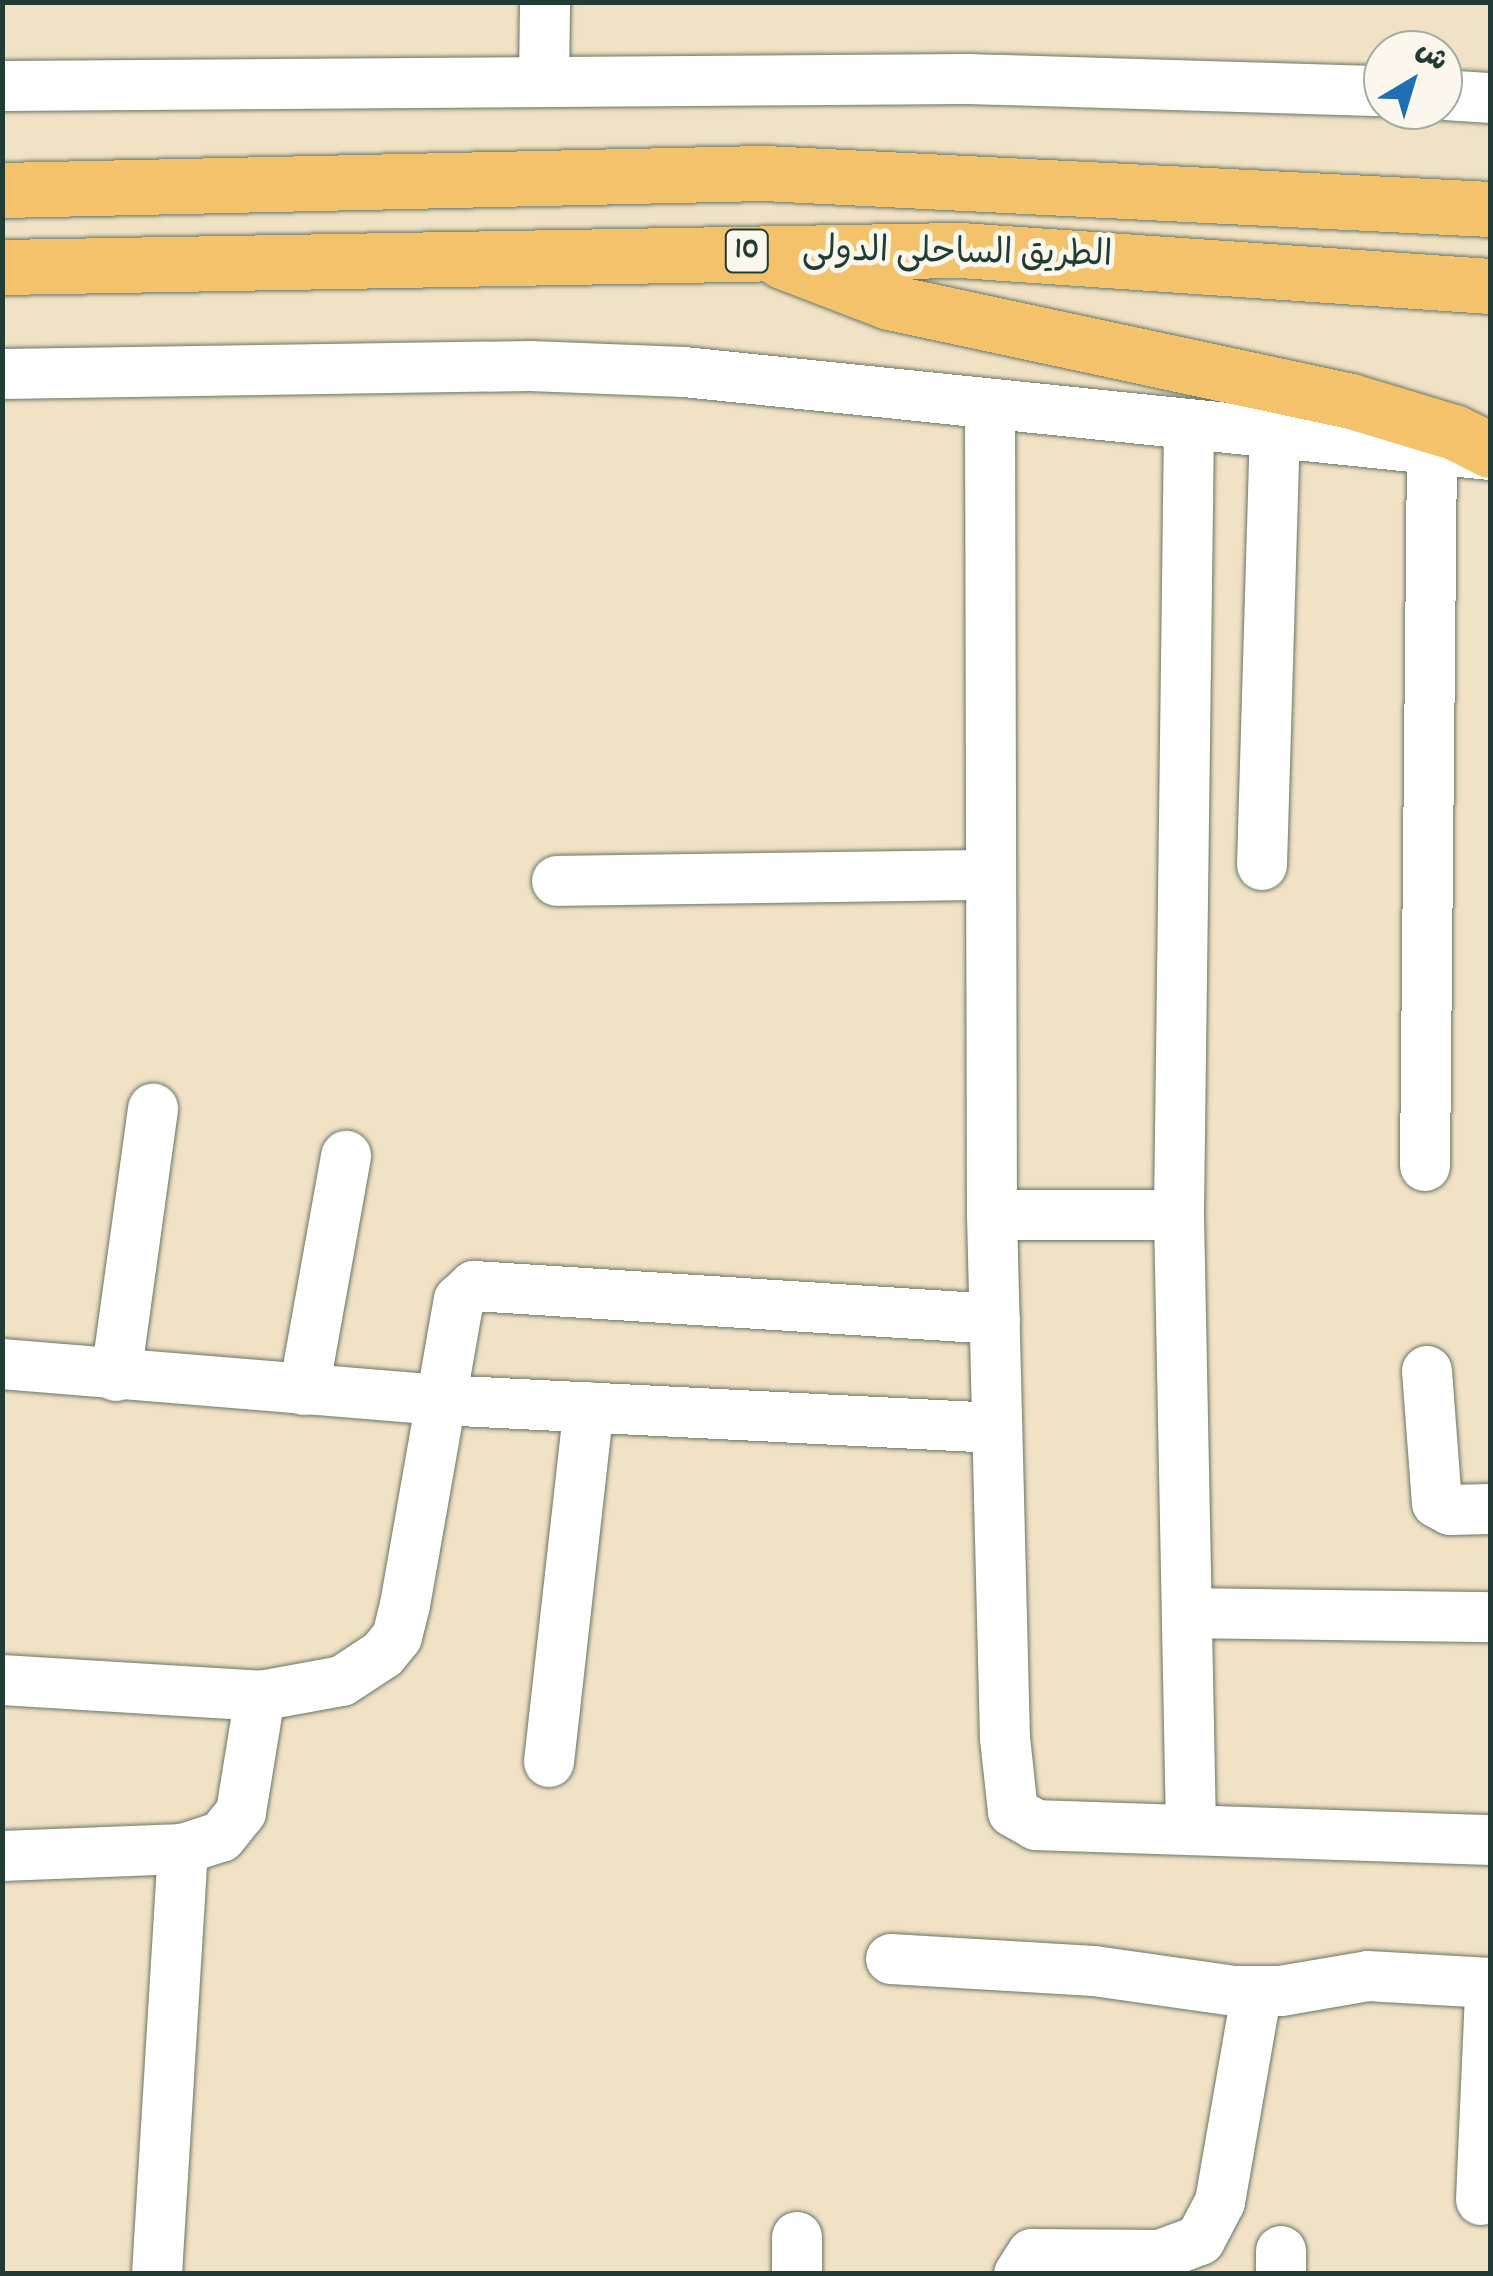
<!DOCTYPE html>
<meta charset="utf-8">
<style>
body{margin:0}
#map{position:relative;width:1493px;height:2276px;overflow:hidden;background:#f1e2c5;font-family:Dekko,"Playpen Sans Arabic",sans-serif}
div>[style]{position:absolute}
.roads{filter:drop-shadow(0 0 2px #687767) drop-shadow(0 0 2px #687767)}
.minor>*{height:50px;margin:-25px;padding:0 25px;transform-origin:25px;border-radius:25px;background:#fff}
.highway>*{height:55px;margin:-27.5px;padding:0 27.5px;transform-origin:27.5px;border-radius:27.5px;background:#f3c26a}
span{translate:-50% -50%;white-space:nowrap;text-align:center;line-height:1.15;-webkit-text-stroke:10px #fbf7ec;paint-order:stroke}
.shield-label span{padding:2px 8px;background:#fbf7ec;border:2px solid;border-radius:8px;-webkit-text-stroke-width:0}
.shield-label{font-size:32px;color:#1f3d34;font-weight:700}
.street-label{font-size:35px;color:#1f3d34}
.frame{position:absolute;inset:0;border:5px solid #1f3d34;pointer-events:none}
.north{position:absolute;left:1363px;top:30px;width:100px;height:100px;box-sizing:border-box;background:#fbf7ec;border:2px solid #a3ada2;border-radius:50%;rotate:38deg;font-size:28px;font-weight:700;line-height:40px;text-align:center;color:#1f3d34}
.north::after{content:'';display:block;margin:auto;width:35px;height:45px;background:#1f6fb2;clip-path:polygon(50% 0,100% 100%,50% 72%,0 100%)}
</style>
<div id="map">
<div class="roads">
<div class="minor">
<i style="left:544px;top:78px;width:76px;rotate:-89.2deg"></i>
<i style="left:2px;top:86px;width:966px;rotate:-0.42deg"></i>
<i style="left:968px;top:79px;width:415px;rotate:1.7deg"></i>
<i style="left:1443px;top:95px;width:47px;rotate:3.7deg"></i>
<i style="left:2px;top:374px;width:528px;rotate:-0.87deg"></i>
<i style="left:530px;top:366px;width:154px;rotate:2.2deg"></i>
<i style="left:684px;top:372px;width:810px;rotate:5.88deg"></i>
<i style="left:990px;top:404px;width:811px;rotate:89.86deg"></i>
<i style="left:992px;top:1215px;width:523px;rotate:88.58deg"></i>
<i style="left:1005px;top:1738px;width:74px;rotate:83.8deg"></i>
<i style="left:1013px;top:1812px;width:26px;rotate:29deg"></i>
<i style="left:1036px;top:1825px;width:454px;rotate:1.9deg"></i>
<i style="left:1189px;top:427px;width:788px;rotate:90.73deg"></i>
<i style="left:1179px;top:1215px;width:615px;rotate:88.88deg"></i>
<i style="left:1262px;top:865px;width:428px;rotate:-88.3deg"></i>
<i style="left:557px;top:881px;width:432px;rotate:-0.8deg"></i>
<i style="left:1425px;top:1166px;width:714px;rotate:-89.44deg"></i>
<i style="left:992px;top:1215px;width:187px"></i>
<i style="left:2px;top:1364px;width:439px;rotate:4.7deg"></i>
<i style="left:440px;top:1400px;width:558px;rotate:2.88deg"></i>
<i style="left:1427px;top:1371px;width:132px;rotate:85.7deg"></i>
<i style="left:1437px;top:1503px;width:15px;rotate:28deg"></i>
<i style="left:1450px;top:1510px;width:40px;rotate:-1.4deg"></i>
<i style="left:116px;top:1376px;width:270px;rotate:-82.1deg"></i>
<i style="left:304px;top:1390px;width:238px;rotate:-79.8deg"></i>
<i style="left:1187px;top:1613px;width:303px;rotate:0.8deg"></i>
<i style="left:2px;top:1680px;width:258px;rotate:3.5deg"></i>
<i style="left:260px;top:1696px;width:83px;rotate:-10.4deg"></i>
<i style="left:342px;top:1681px;width:49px;rotate:-33.4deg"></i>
<i style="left:383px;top:1654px;width:22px;rotate:-51deg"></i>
<i style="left:397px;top:1637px;width:33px;rotate:-76deg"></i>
<i style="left:405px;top:1605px;width:310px;rotate:-80deg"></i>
<i style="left:459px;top:1300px;width:21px;rotate:-43deg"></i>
<i style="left:474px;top:1286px;width:522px;rotate:3.62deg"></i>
<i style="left:549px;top:1762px;width:357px;rotate:-83.6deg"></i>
<i style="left:2px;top:1856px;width:181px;rotate:-2.2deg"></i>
<i style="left:183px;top:1849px;width:40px;rotate:-18deg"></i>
<i style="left:221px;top:1837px;width:32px;rotate:-51deg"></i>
<i style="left:241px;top:1812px;width:118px;rotate:-80.7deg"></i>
<i style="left:891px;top:1959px;width:203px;rotate:3.4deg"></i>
<i style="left:1094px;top:1971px;width:142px;rotate:8.1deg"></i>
<i style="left:1235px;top:1991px;width:46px"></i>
<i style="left:1281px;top:1991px;width:88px;rotate:-9.8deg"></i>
<i style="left:1368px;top:1976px;width:122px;rotate:3.3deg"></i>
<i style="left:1481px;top:2200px;width:203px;rotate:-87.5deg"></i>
<i style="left:157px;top:2274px;width:426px;rotate:-86.5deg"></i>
<i style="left:797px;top:2274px;width:37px;rotate:-90deg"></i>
<i style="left:1019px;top:2274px;width:24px;rotate:-57deg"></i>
<i style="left:1032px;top:2254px;width:128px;rotate:0.4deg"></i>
<i style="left:1160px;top:2255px;width:43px;rotate:-20.6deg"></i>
<i style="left:1200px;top:2240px;width:43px;rotate:-62.2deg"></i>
<i style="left:1220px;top:2202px;width:214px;rotate:-80.1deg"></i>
<i style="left:1281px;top:2274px;width:23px;rotate:-90deg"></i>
</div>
<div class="highway">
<i style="left:2px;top:190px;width:762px;rotate:-1.28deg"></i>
<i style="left:764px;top:173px;width:727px;rotate:2.84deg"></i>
<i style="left:782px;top:261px;width:115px;rotate:21deg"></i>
<i style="left:889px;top:302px;width:472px;rotate:12.1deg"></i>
<i style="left:1351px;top:401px;width:108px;rotate:16.8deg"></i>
<i style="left:1454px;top:432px;width:40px;rotate:26.6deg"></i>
<i style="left:2px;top:267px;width:958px;rotate:-1.02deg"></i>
<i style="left:960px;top:250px;width:531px;rotate:3.89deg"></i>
</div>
</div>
<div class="shield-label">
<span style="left:747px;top:251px">10</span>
</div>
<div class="street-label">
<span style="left:957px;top:255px;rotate:1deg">الطريق الساحلى الدولى</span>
</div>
<div class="frame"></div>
<div class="north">ش</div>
</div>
